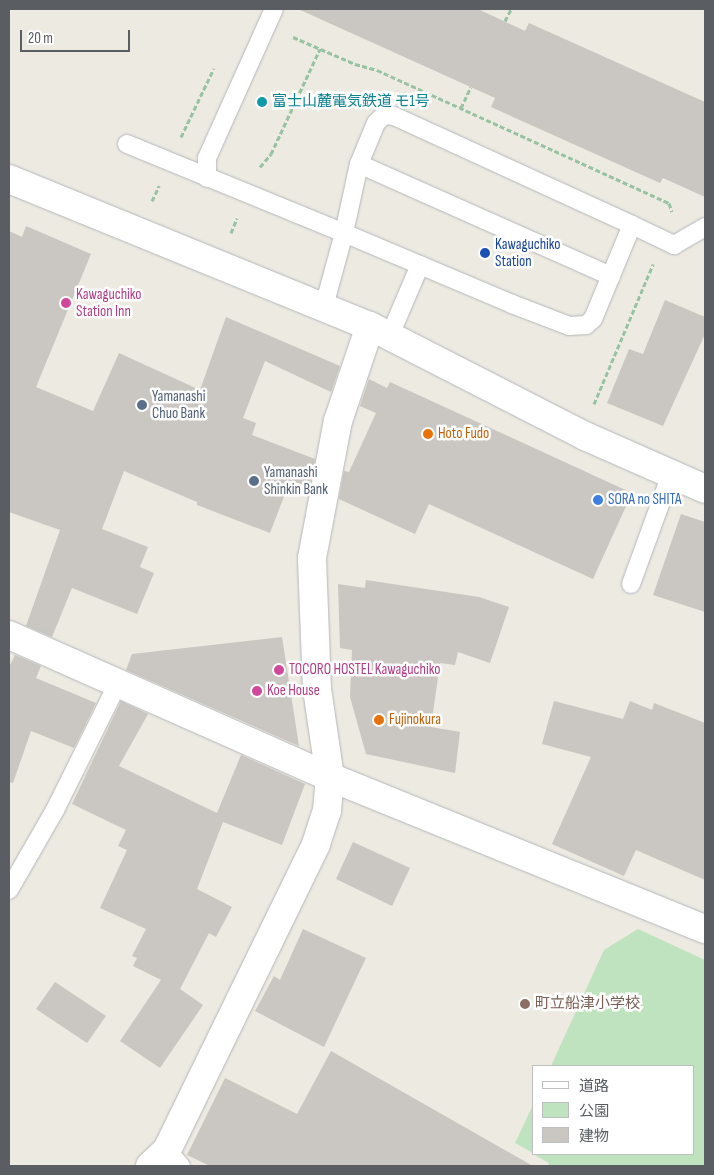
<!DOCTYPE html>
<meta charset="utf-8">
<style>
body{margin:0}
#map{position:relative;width:714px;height:1175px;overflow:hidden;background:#eceae1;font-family:"Sofia Sans Condensed","Noto Sans JP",sans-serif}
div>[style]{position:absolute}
.green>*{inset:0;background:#bfe3be}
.building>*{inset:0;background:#cac6c1}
.path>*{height:3px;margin-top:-1.5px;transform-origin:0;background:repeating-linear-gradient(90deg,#98c3a3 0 5px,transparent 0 7.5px)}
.roads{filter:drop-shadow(0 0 1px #b4b7bb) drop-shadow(0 0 1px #b4b7bb)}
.lane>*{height:18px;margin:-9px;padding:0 9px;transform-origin:9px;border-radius:9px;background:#fff}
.street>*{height:28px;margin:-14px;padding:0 14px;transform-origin:14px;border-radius:14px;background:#fff}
.secondary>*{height:28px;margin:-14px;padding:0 14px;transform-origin:14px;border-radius:14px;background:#fff}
.dots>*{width:14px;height:14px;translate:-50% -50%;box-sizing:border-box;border:2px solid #fff;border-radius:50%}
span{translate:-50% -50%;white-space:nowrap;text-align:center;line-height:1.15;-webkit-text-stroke:5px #fff;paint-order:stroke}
.culture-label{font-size:15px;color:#0d838f}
.left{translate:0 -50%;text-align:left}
.transit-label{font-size:15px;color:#164399}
.hotel-label{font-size:15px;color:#b23c85}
.service-label{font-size:15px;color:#4e5e75}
.food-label{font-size:15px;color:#c56008}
.shop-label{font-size:15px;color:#366cbe}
.education-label{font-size:15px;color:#785e54}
.frame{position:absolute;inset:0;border:10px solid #5a5d62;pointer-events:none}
.legend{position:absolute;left:532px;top:1065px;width:162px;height:90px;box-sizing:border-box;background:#fff;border:1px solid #bdbec0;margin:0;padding:6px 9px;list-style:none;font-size:15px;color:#5a5d62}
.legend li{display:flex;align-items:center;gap:10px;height:25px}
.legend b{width:25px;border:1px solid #bdbec0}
.scale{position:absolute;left:20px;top:30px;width:110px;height:22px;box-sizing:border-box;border:2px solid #5a5d62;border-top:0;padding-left:6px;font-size:15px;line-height:18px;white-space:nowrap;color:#5a5d62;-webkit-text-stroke:4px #fff;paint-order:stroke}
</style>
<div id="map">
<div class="green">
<i style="clip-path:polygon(638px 929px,705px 960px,705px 1166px,548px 1166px,549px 1163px,533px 1154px,693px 1154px,693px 1066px,551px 1066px,604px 950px)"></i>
<i style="clip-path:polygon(533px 1105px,533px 1153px,515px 1143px)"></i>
</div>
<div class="building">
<i style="clip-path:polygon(298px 9px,478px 9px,525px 31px,529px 23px,705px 102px,705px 197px,663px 178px,660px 183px,491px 107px,495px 98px)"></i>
<i style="clip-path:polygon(26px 226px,91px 254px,36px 387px,93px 411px,119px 353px,200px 390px,226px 317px,340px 366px,331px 392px,265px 361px,243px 418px,256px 423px,252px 435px,315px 459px,310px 486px,290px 481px,270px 533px,197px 505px,197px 502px,124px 471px,102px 529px,148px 547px,140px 567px,154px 573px,137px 614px,72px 588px,52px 637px,26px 626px,60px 530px,9px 512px,9px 231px,22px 237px)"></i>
<i style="clip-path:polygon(665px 300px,705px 317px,705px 334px,663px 426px,607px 403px,629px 349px,643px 354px)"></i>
<i style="clip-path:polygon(369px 379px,387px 388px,390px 382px,632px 493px,593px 579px,429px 504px,415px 534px,339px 499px,344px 471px,349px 472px,376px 413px,360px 406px)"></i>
<i style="clip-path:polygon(681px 514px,705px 522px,705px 612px,653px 595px)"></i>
<i style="clip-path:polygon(366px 580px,479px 597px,509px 607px,490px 663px,458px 652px,455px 665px,440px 663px,431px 727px,460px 732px,455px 773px,366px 754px,350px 697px,352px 650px,340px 648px,338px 584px,365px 588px)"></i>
<i style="clip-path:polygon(282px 637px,299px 746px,126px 670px,132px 654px)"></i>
<i style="clip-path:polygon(15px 655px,41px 666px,36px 678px,96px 703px,74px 748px,31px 731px,13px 783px,9px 782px,9px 667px)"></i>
<i style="clip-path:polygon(121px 701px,148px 714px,119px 766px,217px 813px,241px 755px,305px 784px,282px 845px,223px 822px,197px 889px,232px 907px,216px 937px,209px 933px,180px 989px,203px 1005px,160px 1068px,120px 1041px,161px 980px,133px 966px,137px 958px,132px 956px,146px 929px,100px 908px,127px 850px,118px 846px,126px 830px,72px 804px)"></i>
<i style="clip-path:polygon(554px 701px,623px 719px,630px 701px,652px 710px,654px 703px,705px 723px,705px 880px,636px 850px,624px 876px,552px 844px,591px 757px,542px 744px)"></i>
<i style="clip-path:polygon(353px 842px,410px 868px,392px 906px,336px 879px)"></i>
<i style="clip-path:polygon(303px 929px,366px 958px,324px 1047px,255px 1011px,274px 976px,280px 980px)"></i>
<i style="clip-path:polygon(55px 982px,106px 1016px,87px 1043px,36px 1009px)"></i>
<i style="clip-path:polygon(331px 1051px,533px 1166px,210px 1166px,187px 1155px,225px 1078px,297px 1114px)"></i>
</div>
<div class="path">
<i style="left:505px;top:21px;width:13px;rotate:-63deg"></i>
<i style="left:293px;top:37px;width:68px;rotate:23.5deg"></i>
<i style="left:355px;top:64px;width:23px;rotate:15deg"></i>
<i style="left:377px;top:70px;width:321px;rotate:24.5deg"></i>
<i style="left:669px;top:203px;width:9px;rotate:72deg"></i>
<i style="left:461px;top:108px;width:23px;rotate:-65deg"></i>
<i style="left:181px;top:137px;width:76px;rotate:-64.4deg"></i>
<i style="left:260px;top:167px;width:17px;rotate:-50deg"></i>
<i style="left:271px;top:154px;width:116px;rotate:-65deg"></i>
<i style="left:152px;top:201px;width:17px;rotate:-65deg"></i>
<i style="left:231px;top:233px;width:16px;rotate:-68deg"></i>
<i style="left:594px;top:404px;width:152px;rotate:-67.1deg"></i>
</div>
<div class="roads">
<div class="lane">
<i style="left:127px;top:144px;width:235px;rotate:22.3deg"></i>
<i style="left:344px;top:233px;width:182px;rotate:22.9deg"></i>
<i style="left:512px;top:304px;width:61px;rotate:21.1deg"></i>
<i style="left:569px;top:326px;width:17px;rotate:-3deg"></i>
<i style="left:586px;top:325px;width:9px;rotate:-41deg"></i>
<i style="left:593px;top:319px;width:102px;rotate:-67.5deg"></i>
<i style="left:632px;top:225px;width:262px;rotate:-155.4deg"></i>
<i style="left:394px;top:116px;width:10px;rotate:-174deg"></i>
<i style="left:384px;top:115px;width:11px;rotate:135deg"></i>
<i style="left:376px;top:123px;width:44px;rotate:112.5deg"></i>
<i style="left:359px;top:164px;width:71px;rotate:102.3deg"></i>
<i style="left:344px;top:233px;width:76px;rotate:105.3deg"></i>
<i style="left:359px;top:164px;width:276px;rotate:24deg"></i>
<i style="left:207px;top:178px;width:20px;rotate:-90deg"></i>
<i style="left:207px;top:158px;width:163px;rotate:-65.8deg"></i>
<i style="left:632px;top:225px;width:47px;rotate:25.5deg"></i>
<i style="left:674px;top:245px;width:36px;rotate:-30deg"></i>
<i style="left:390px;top:335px;width:76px;rotate:-66.8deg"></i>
<i style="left:631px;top:584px;width:117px;rotate:-70deg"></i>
<i style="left:9px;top:890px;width:92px;rotate:-60.1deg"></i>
<i style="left:55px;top:810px;width:142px;rotate:-63.6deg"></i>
<i style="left:167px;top:1150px;width:21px;rotate:49deg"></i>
</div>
<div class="street">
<i style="left:9px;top:635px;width:351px;rotate:23.9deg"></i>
<i style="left:330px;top:777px;width:405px;rotate:22.1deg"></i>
</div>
<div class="secondary">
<i style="left:9px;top:179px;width:390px;rotate:22.2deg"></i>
<i style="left:370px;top:326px;width:242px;rotate:27.1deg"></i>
<i style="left:585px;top:436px;width:131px;rotate:23.8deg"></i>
<i style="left:150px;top:1166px;width:23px;rotate:-43deg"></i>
<i style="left:167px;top:1150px;width:340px;rotate:-64deg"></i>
<i style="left:316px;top:844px;width:35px;rotate:-72deg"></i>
<i style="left:327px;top:811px;width:34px;rotate:-85deg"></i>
<i style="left:330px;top:777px;width:89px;rotate:-98.4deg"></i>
<i style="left:317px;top:689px;width:131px;rotate:-92.2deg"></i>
<i style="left:312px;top:558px;width:139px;rotate:-79.3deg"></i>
<i style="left:338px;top:421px;width:100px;rotate:-71.4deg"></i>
</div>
</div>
<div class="dots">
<i style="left:262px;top:102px;background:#0f9aa8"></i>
<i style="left:485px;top:253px;background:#1a4fb4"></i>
<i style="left:66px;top:303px;background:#d1479c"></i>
<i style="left:142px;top:405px;background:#5c6f8a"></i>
<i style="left:428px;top:434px;background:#e8710a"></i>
<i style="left:254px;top:481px;background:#5c6f8a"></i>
<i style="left:598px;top:500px;background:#3f7fe0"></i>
<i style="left:279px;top:670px;background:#d1479c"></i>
<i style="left:257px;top:691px;background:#d1479c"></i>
<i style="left:379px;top:720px;background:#e8710a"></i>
<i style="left:525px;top:1004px;background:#8d6e63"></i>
</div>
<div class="culture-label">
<span class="left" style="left:272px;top:102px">富士山麓電気鉄道 モ1号</span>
</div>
<div class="transit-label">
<span class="left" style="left:495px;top:253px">Kawaguchiko<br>Station</span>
</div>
<div class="hotel-label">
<span class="left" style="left:76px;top:303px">Kawaguchiko<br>Station Inn</span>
<span class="left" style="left:289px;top:670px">TOCORO HOSTEL Kawaguchiko</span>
<span class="left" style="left:267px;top:691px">Koe House</span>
</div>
<div class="service-label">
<span class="left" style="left:152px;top:405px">Yamanashi<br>Chuo Bank</span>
<span class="left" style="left:264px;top:481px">Yamanashi<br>Shinkin Bank</span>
</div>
<div class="food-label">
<span class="left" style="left:438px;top:434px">Hoto Fudo</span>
<span class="left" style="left:389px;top:720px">Fujinokura</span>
</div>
<div class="shop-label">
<span class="left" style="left:608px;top:500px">SORA no SHITA</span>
</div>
<div class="education-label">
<span class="left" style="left:535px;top:1004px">町立船津小学校</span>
</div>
<div class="frame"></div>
<ul class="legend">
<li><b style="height:6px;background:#fff"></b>道路</li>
<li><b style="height:14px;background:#bfe3be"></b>公園</li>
<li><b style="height:14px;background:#cac6c1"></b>建物</li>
</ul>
<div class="scale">20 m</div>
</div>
